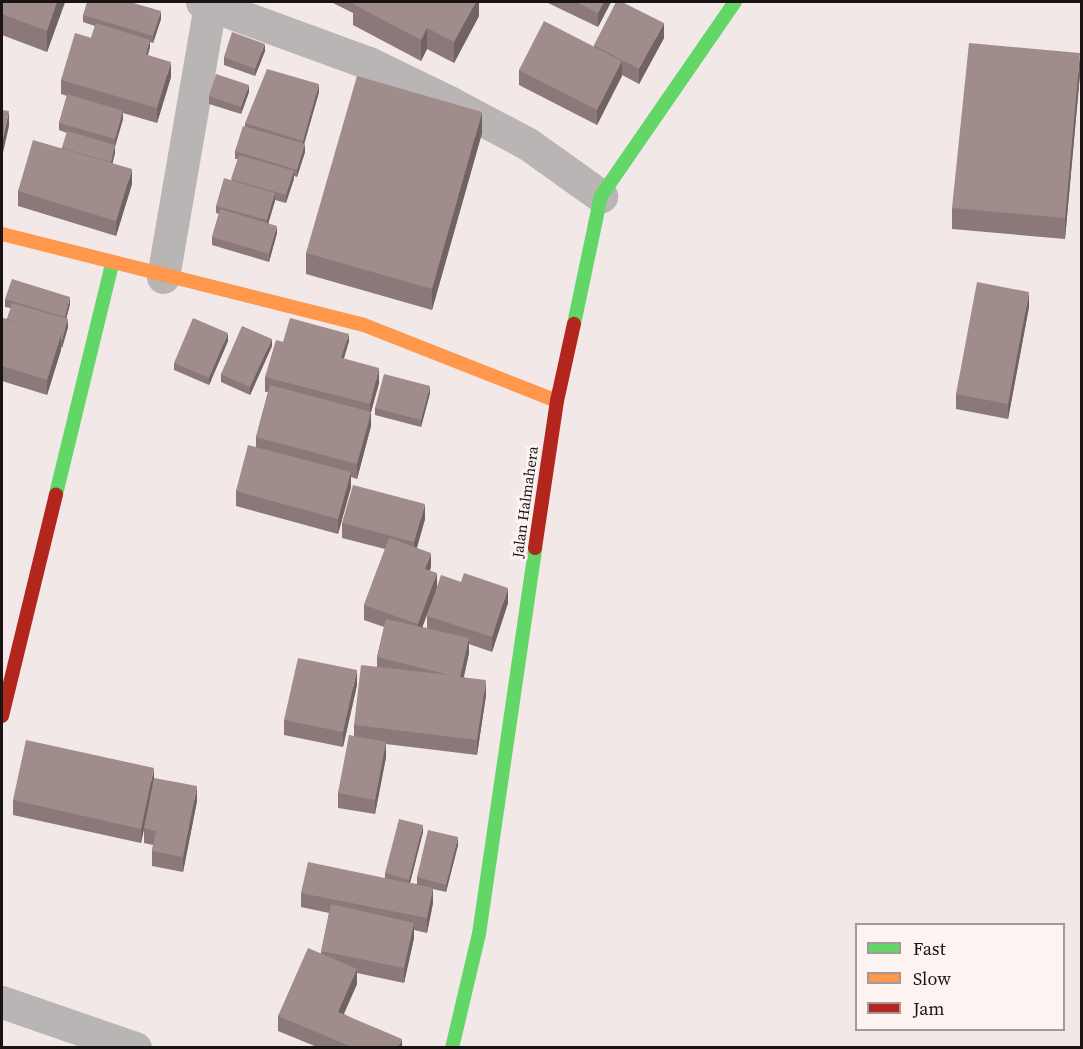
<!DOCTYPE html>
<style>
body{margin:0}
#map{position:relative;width:1083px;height:1049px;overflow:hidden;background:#f1e8e7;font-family:"Source Serif 4",serif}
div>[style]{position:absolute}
.street>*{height:33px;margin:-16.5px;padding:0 16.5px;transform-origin:16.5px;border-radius:16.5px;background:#b8b5b4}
.fast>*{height:14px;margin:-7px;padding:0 7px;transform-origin:7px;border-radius:7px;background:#63d668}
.slow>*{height:14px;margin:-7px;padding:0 7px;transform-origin:7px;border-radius:7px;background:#ff974d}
.jam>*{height:14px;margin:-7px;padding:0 7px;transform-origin:7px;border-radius:7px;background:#b3261e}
.wall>*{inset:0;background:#8a7978}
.shaded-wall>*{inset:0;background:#706361}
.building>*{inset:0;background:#a08d8b}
span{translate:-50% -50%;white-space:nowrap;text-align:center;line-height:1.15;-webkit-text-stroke:6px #fdf4f2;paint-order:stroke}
.street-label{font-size:15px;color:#191413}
.frame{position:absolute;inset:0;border:3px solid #191413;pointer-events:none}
.legend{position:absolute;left:855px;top:923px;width:210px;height:108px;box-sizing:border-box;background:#fdf4f2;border:2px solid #a29a99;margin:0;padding:8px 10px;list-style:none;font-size:18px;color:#191413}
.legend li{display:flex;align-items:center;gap:12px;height:30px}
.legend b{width:30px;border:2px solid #a29a99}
</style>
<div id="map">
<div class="street">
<i style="left:202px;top:2px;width:178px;rotate:20.1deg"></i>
<i style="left:369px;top:63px;width:91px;rotate:26deg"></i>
<i style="left:451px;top:103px;width:87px;rotate:28deg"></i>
<i style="left:528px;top:144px;width:90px;rotate:35.5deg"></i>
<i style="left:163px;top:277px;width:277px;rotate:-80.2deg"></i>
<i style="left:2px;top:1002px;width:141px;rotate:19.1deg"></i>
</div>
<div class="fast">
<i style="left:574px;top:324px;width:131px;rotate:-78.1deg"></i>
<i style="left:601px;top:196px;width:236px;rotate:-55.4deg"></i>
<i style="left:56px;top:494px;width:236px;rotate:-76.3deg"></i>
<i style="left:452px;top:1048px;width:117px;rotate:-76.7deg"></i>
<i style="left:479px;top:934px;width:390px;rotate:-81.7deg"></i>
</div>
<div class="slow">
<i style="left:2px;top:234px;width:373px;rotate:14.1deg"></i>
<i style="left:364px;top:325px;width:207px;rotate:21.5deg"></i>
</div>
<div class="jam">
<i style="left:535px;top:548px;width:149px;rotate:-81.5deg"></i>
<i style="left:557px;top:401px;width:79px;rotate:-77.6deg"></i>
<i style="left:2px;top:716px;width:228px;rotate:-76.3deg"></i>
</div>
<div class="wall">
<i style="clip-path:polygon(2px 2px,65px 2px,47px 52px,2px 35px)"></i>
<i style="clip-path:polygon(331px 2px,479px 2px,479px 16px,454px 63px,427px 49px,421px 61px,353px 25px,353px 13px)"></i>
<i style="clip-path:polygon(546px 2px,611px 2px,598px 27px)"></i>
<i style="clip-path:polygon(83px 15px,161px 19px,153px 43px,150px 42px,150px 47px,148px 55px,171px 77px,157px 123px,123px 113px,123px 119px,115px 145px,115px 153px,112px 163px,132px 184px,116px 236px,18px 206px,18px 191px,62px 148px,67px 133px,59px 130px,59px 123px,67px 96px,61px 94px,61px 80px,91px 38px,95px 26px,83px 22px)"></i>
<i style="clip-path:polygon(664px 38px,639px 84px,622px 75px,597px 125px,519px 85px,519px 70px,594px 47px,594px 45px)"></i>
<i style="clip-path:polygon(265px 51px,255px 76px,224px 65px,224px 57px)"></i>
<i style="clip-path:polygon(1080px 74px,1065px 239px,952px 229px,952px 208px)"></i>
<i style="clip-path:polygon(249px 92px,241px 114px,209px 104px,209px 96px)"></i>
<i style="clip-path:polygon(319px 92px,304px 144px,305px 152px,297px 177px,294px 176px,286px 203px,275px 200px,268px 223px,277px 233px,269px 262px,212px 245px,212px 237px,219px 214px,216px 213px,216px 206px,231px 181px,238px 159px,235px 159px,235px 151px,245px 127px,245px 123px)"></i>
<i style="clip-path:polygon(482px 133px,432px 310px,306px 274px,306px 253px)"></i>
<i style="clip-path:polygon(5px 299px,70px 304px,66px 319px,68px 327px,62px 348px,61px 347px,61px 350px,47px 395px,2px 381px,2px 318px,7px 319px,11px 308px,5px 307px)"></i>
<i style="clip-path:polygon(1029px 307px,1008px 419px,956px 409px,956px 394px)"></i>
<i style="clip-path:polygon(228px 341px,209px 385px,174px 370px,174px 363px)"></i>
<i style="clip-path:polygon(349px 341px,344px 359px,379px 383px,371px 412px,371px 426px,357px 479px,351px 477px,351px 487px,338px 534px,236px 506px,236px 491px,256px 447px,256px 437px,268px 392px,265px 392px,265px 377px,283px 342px)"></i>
<i style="clip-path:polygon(272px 346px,250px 395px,221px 382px,221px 374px)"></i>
<i style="clip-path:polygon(430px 393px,421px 427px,375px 415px,375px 408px)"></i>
<i style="clip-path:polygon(evenodd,425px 519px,417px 548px,431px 567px,430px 570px,437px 587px,508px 603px,492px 652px,469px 644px,469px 653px,464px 677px,486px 695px,477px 755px,386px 744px,386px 757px,375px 814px,338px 808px,338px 793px,354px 736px,354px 725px,377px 667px,377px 657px,384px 627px,364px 620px,364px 605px,385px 549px,342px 538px,342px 523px,425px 519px,433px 598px,427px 616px,427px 628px,422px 627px,433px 598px)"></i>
<i style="clip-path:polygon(357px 685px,343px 747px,284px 735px,284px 720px)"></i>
<i style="clip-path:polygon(154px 780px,197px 801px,183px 872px,152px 866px,152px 851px,153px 845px,144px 843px,144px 828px,146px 817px,141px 843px,13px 815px,13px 800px)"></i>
<i style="clip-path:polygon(423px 832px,410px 883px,417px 884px,417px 877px,458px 845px,446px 892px,433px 889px,433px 903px,427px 933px,414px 930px,414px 938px,404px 983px,357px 973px,357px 984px,344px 1014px,402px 1047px,317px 1047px,278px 1031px,278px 1016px,321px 953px,329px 913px,301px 907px,301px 893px,385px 878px,385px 873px)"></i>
</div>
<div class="shaded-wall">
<i style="clip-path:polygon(57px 2px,65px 2px,47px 52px,47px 31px)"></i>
<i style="clip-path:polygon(471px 2px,479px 2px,479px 16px,454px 63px,454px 42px)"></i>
<i style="clip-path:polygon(604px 2px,611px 2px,598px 27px,598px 13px)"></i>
<i style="clip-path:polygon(161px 11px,161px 19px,153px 43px,153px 36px)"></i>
<i style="clip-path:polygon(664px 23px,664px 38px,639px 84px,639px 69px)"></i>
<i style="clip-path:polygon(427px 28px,427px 49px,421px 61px,421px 40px)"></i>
<i style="clip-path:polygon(150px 40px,150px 47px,145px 63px,145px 55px)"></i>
<i style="clip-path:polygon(265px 44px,265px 51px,255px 76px,255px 69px)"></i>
<i style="clip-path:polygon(1080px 53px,1080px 74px,1065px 239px,1065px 218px)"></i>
<i style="clip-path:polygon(622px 61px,622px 76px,597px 125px,597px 110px)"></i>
<i style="clip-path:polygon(171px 62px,171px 77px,157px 123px,157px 108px)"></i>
<i style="clip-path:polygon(319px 84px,319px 92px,303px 148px,303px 141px)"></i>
<i style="clip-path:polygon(249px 85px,249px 92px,241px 114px,241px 107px)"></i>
<i style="clip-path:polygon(9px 111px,9px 126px,2px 157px,2px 142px)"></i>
<i style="clip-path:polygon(123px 111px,123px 119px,115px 147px,115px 139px)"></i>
<i style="clip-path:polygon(482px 112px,482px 133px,432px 310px,432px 289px)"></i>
<i style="clip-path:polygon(305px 144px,305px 152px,297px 177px,297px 170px)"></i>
<i style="clip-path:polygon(115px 145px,115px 153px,111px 170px,111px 162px)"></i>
<i style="clip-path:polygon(132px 169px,132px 184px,116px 236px,116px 221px)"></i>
<i style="clip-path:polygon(294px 171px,294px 179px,286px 203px,286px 195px)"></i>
<i style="clip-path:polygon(275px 193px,275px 201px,267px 228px,267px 220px)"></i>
<i style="clip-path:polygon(277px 226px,277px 233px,269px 262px,269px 254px)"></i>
<i style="clip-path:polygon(1029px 292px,1029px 307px,1008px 419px,1008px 404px)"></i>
<i style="clip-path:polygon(70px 297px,70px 304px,65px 324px,65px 317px)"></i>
<i style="clip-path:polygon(68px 319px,68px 327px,62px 348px,62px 340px)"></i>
<i style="clip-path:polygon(228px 333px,228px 341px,209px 385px,209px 378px)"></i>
<i style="clip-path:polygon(349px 334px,349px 341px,340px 369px,340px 361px)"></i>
<i style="clip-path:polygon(61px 335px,61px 350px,47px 395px,47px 380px)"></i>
<i style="clip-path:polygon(272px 339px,272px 346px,250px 395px,250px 387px)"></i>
<i style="clip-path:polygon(379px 368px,379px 383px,371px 412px,371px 426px,357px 479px,357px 464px,370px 418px,370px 404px)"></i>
<i style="clip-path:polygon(430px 386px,430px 393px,421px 427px,421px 420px)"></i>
<i style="clip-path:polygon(351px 472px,351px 487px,338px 534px,338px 519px)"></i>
<i style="clip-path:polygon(425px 504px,425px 519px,414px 557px,414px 542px)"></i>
<i style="clip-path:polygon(431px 553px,431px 567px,425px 584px,425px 569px)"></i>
<i style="clip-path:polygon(437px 573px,437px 588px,418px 639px,418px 624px)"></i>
<i style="clip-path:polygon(508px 588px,508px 603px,492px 652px,492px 637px)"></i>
<i style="clip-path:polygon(469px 638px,469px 653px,460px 692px,460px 677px)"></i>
<i style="clip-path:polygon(357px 670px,357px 685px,343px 747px,343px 732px)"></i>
<i style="clip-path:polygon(486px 680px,486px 695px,477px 755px,477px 740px)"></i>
<i style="clip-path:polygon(386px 742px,386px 757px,375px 814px,375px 800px)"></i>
<i style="clip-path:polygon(154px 768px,154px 783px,141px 843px,141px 829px)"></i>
<i style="clip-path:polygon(197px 786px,197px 801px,183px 872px,183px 857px)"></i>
<i style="clip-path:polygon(423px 825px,423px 832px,409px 887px,409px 880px)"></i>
<i style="clip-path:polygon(458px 837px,458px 845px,446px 892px,446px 885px)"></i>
<i style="clip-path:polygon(433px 888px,433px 903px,427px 933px,427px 918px)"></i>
<i style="clip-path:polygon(414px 923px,414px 938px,404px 983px,404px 968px)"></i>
<i style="clip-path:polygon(357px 969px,357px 984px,338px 1026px,338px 1012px)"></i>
<i style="clip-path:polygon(402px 1039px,402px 1047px,398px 1047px)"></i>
</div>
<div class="building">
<i style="clip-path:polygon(2px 2px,57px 2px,47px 31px,2px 14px)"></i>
<i style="clip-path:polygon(87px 2px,130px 2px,161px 11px,153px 36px,83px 15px)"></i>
<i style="clip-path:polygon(354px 2px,476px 2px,454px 42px,427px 28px,421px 40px,353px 4px)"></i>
<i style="clip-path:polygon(576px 2px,604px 2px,598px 13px)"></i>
<i style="clip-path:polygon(616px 2px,622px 2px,664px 23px,639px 69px,594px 45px)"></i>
<i style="clip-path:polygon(544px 21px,622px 61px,597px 110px,519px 70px)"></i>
<i style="clip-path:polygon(96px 23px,150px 40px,146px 55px,91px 38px)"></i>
<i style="clip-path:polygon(232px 32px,265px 44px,255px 69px,224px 57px)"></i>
<i style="clip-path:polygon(75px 33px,171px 62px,157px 108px,61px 80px)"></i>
<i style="clip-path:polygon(969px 43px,1080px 53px,1065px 218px,952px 208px)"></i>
<i style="clip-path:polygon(267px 69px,319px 84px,303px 141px,245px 123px)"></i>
<i style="clip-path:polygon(216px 74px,249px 85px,241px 107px,209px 96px)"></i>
<i style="clip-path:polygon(357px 76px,482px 112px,432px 289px,306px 253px)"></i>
<i style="clip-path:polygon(67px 94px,123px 111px,115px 139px,59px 123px)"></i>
<i style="clip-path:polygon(2px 110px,9px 111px,2px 142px)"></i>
<i style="clip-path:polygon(243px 126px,305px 144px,297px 170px,235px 151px)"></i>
<i style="clip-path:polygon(67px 131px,115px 145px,111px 162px,62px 148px)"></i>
<i style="clip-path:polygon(33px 140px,132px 169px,116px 221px,18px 191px)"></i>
<i style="clip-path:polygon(239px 155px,294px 171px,286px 195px,231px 179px)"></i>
<i style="clip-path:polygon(224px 178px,275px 193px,267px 220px,216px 206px)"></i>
<i style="clip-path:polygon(220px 209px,277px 226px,269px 254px,212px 237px)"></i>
<i style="clip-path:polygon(12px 279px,70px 297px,65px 317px,5px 299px)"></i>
<i style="clip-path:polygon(977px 282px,1029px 292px,1008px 404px,956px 394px)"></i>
<i style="clip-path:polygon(12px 303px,68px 319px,62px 340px,61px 339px,61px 335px,7px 319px)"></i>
<i style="clip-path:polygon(2px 318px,61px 335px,47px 380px,2px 366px)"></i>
<i style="clip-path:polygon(193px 318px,228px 333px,209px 378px,174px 363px)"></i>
<i style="clip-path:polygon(290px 318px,349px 334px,341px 358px,283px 342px)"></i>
<i style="clip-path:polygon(242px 326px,272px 339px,250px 387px,221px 374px)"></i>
<i style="clip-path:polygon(276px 340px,379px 368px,370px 404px,265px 377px)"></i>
<i style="clip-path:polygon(384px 374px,430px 386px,421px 420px,375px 408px)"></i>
<i style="clip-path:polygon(270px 385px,371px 412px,357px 464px,256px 437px)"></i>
<i style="clip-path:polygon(248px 445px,351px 472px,338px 519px,236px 491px)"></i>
<i style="clip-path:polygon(353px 485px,425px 504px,414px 542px,342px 523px)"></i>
<i style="clip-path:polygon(389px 538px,431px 553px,425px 569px,437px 573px,418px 624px,364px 605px)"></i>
<i style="clip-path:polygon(464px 573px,508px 588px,492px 637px,427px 616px,441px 575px,461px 582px)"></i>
<i style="clip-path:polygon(386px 619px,469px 638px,460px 677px,486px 680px,477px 740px,354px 725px,361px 665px,450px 675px,377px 657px)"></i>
<i style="clip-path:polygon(298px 658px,357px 670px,343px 732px,284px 720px)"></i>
<i style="clip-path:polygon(349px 735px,386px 742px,375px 800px,338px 793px)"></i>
<i style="clip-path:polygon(26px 740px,154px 768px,141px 829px,13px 800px)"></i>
<i style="clip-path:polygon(154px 778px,197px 786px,183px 857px,152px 851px,156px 831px,144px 828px)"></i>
<i style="clip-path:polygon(399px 819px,423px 825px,409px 880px,385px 873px)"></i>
<i style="clip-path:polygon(428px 830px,458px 837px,446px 885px,417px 877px)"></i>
<i style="clip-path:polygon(308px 862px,433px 888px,427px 918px,301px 893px)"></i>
<i style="clip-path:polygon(331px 904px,414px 923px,404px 968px,321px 951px)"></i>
<i style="clip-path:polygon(308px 948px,357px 969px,338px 1012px,402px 1039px,398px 1047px,352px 1047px,278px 1016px)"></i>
</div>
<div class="street-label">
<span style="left:525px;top:502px;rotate:-82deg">Jalan Halmahera</span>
</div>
<div class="frame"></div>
<ul class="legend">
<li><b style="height:8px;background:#63d668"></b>Fast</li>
<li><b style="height:8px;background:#ff974d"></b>Slow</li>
<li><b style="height:8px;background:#b3261e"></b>Jam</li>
</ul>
</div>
